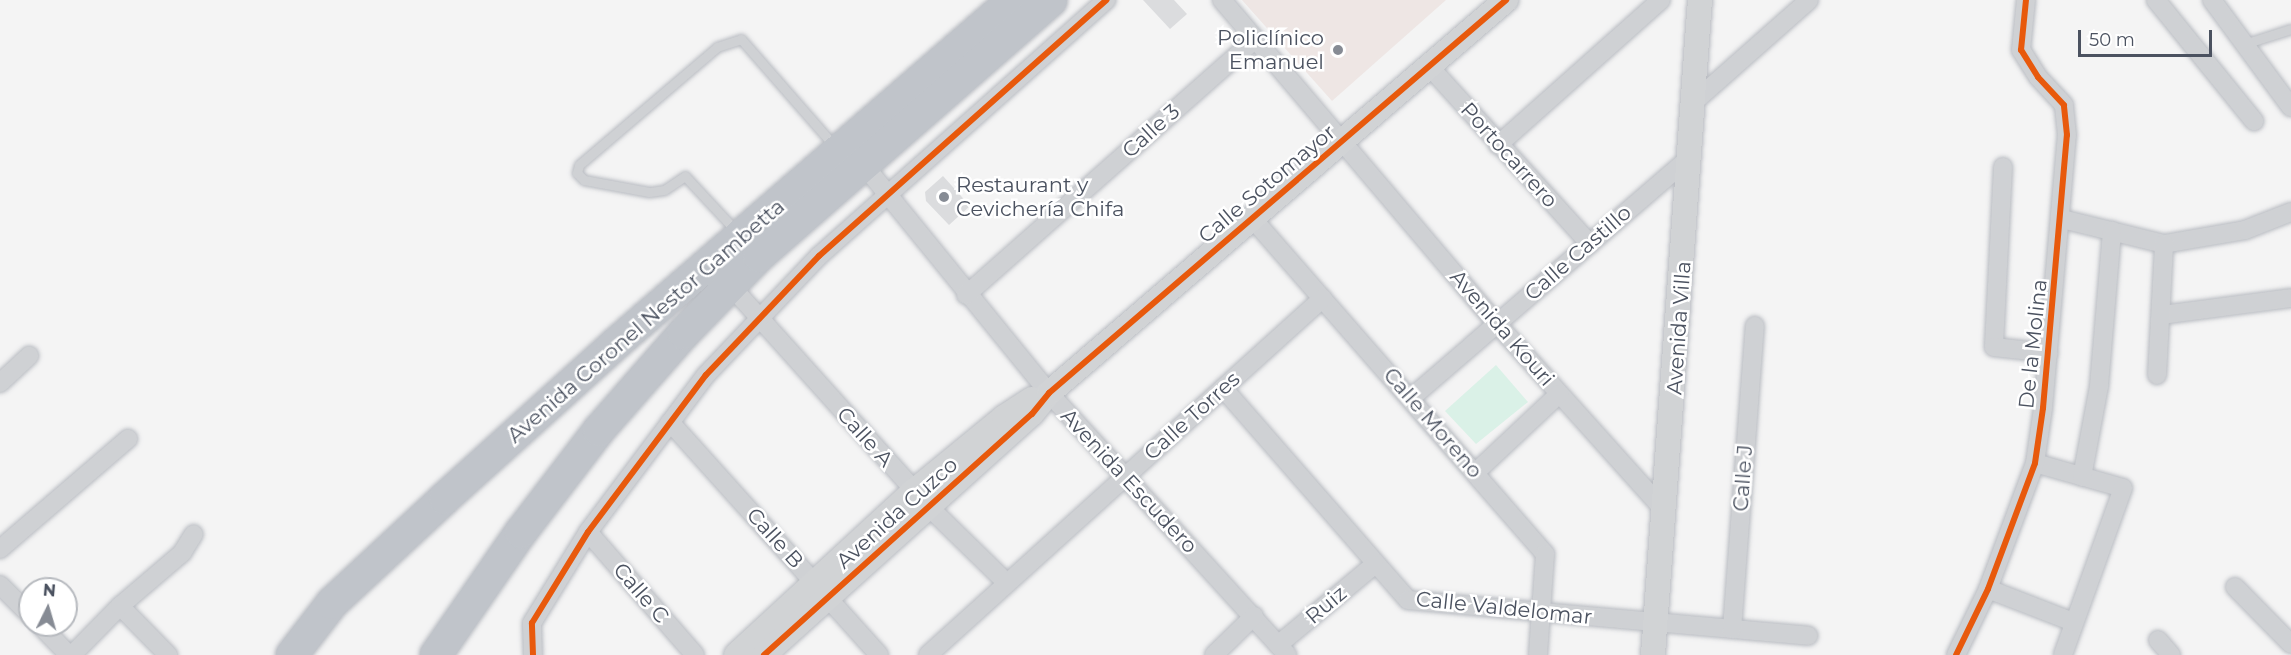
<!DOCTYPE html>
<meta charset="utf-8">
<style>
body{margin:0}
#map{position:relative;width:2291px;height:655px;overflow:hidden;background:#f4f4f4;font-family:Montserrat,sans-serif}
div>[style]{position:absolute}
.medical>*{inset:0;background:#eee6e4}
.green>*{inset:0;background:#daf1e7}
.building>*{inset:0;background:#dbdcde}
.roads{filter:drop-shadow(0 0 2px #b9bcc2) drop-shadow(0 0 2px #b9bcc2)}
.lane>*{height:9px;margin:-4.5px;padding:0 4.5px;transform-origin:4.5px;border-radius:4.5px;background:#cfd1d4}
.street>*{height:18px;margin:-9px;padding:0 9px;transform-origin:9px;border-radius:9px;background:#cfd1d4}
.secondary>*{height:24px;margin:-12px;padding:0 12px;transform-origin:12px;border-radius:12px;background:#d1d3d5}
.highway>*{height:32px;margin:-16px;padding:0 16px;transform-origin:16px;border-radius:16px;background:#c0c4ca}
.cycleway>*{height:6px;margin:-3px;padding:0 3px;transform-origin:3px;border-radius:3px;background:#e8590c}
.dots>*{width:16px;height:16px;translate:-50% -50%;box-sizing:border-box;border:3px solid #fff;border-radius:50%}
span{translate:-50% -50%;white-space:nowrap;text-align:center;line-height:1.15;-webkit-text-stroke:5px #fff;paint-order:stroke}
.poi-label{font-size:21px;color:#4b5260}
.right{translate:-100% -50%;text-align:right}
.left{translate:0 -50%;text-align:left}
.street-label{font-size:21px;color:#4b5260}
.north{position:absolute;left:18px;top:577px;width:60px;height:60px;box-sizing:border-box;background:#fff;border:2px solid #b7babf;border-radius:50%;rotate:5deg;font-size:16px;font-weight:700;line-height:24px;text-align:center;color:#4b5260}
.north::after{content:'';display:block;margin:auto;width:21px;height:27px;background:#868b94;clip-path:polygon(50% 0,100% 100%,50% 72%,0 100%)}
.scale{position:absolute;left:2078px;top:30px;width:134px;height:27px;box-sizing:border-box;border:3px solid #4b5260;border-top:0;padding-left:8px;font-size:18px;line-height:21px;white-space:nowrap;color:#4b5260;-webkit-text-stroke:4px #fff;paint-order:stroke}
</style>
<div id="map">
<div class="medical">
<i style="clip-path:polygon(1242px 0,1446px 0,1332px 101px)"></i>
</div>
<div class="green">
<i style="clip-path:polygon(1496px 365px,1528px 402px,1476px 444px,1445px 411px)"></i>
</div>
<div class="building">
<i style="clip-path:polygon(1143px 0,1174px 0,1187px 14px,1170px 29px)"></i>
<i style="clip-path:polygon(943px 176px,970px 206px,949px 225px,926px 201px,925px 192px)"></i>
</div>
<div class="roads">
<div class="lane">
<i style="left:2244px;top:44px;width:49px;rotate:-17.7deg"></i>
<i style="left:737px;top:232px;width:76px;rotate:-132.9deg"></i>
<i style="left:685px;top:176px;width:25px;rotate:146deg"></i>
<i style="left:664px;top:190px;width:15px;rotate:172deg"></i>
<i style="left:649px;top:192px;width:66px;rotate:-169.5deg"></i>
<i style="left:584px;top:180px;width:10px;rotate:-135deg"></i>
<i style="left:577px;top:173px;width:8px;rotate:-76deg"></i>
<i style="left:579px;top:165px;width:182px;rotate:-40.5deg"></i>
<i style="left:717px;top:47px;width:25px;rotate:-18deg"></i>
<i style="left:741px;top:39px;width:145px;rotate:48.9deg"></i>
</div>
<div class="street">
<i style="left:1222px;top:0;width:425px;rotate:49.7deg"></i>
<i style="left:1497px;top:324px;width:251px;rotate:48.1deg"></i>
<i style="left:2156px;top:0;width:156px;rotate:51deg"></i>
<i style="left:2212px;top:0;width:133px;rotate:53.6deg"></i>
<i style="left:1429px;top:66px;width:240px;rotate:47.9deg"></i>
<i style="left:1695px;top:101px;width:152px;rotate:-41.5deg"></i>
<i style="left:1498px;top:145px;width:218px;rotate:-41.7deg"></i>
<i style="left:863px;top:164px;width:295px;rotate:50.9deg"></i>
<i style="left:1049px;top:393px;width:354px;rotate:47.7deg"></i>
<i style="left:2003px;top:167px;width:180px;rotate:92.9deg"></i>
<i style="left:1994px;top:347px;width:55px;rotate:6.2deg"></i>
<i style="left:1252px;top:218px;width:446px;rotate:48.9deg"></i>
<i style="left:1545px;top:554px;width:101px;rotate:94deg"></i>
<i style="left:2062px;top:219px;width:105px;rotate:13.8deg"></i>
<i style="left:2164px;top:244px;width:82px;rotate:-9.8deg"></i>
<i style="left:2245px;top:230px;width:49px;rotate:-21.4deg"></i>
<i style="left:730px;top:285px;width:297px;rotate:48.1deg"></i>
<i style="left:928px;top:506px;width:110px;rotate:44.3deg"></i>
<i style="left:966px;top:295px;width:386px;rotate:-41.5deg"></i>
<i style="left:2162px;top:315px;width:130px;rotate:-7.5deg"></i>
<i style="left:2157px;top:375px;width:131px;rotate:-86.9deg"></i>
<i style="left:0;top:383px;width:40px;rotate:-43deg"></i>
<i style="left:1223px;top:388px;width:281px;rotate:48.9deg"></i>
<i style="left:1408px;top:600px;width:402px;rotate:5.1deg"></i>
<i style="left:1411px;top:398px;width:370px;rotate:-40.8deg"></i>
<i style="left:670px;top:422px;width:313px;rotate:48.1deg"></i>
<i style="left:2035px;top:463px;width:91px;rotate:15.9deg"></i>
<i style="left:2123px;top:488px;width:177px;rotate:109.8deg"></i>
<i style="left:1476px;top:472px;width:114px;rotate:-43.2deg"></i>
<i style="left:2082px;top:477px;width:93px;rotate:-79.4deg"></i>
<i style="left:2099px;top:386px;width:156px;rotate:-85.2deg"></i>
<i style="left:588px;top:532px;width:163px;rotate:49deg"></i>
<i style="left:0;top:549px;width:169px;rotate:-40.7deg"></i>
<i style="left:0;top:585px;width:42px;rotate:45deg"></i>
<i style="left:2235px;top:587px;width:80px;rotate:45.5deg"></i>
<i style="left:1988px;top:589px;width:91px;rotate:21.2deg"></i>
<i style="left:120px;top:606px;width:69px;rotate:45.6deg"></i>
<i style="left:40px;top:625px;width:42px;rotate:46deg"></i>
<i style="left:1732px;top:629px;width:304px;rotate:-85.7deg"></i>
<i style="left:2158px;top:640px;width:20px;rotate:49deg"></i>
<i style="left:1278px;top:645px;width:125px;rotate:-39.8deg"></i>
<i style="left:72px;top:655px;width:69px;rotate:-45.6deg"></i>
<i style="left:120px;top:606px;width:82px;rotate:-40.5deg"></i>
<i style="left:182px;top:553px;width:22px;rotate:-58deg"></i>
<i style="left:533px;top:655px;width:32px;rotate:-92deg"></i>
<i style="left:532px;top:623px;width:107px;rotate:-58.4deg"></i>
<i style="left:588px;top:532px;width:196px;rotate:-53.1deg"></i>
<i style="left:706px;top:375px;width:164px;rotate:-46.5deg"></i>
<i style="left:819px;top:256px;width:385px;rotate:-41.7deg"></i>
<i style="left:928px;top:655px;width:532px;rotate:-42.11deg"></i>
<i style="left:1214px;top:655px;width:56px;rotate:-44.3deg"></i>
<i style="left:1956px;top:655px;width:73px;rotate:-64.1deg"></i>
<i style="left:1988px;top:589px;width:134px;rotate:-69.5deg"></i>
<i style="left:2035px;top:463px;width:56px;rotate:-81.7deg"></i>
<i style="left:2043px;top:408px;width:274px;rotate:-85deg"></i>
<i style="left:2067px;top:135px;width:30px;rotate:-96deg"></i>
<i style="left:2064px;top:105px;width:38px;rotate:-133deg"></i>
<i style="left:2038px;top:77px;width:32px;rotate:-122deg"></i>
<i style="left:2021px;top:50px;width:50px;rotate:-84.3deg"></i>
</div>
<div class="secondary">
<i style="left:736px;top:655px;width:242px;rotate:-42.7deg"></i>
<i style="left:914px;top:491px;width:117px;rotate:-39.4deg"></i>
<i style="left:1004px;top:417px;width:33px;rotate:-33deg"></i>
<i style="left:764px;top:655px;width:360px;rotate:-42deg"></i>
<i style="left:1032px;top:414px;width:27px;rotate:-51deg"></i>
<i style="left:1049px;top:393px;width:603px;rotate:-40.69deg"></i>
<i style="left:1653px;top:655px;width:657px;rotate:-85.9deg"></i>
</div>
<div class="highway">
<i style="left:292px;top:655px;width:66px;rotate:-52.4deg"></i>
<i style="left:332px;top:603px;width:154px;rotate:-42.9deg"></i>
<i style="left:445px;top:498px;width:227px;rotate:-42.1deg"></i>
<i style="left:613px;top:346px;width:529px;rotate:-40.86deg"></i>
<i style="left:436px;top:655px;width:150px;rotate:-55.4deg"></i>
<i style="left:521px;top:532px;width:128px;rotate:-52.6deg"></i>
<i style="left:599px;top:430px;width:129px;rotate:-48.8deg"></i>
<i style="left:684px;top:333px;width:107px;rotate:-45.8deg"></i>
<i style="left:759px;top:256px;width:388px;rotate:-41.2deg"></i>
</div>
</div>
<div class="cycleway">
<i style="left:533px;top:655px;width:32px;rotate:-92deg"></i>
<i style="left:532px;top:623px;width:107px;rotate:-58.4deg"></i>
<i style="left:588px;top:532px;width:196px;rotate:-53.1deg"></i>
<i style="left:706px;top:375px;width:164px;rotate:-46.5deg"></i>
<i style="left:819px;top:256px;width:385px;rotate:-41.7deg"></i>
<i style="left:764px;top:655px;width:360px;rotate:-42deg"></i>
<i style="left:1032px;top:414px;width:27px;rotate:-51deg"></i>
<i style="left:1049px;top:393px;width:603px;rotate:-40.69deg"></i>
<i style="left:1956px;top:655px;width:73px;rotate:-64.1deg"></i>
<i style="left:1988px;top:589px;width:134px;rotate:-69.5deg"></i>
<i style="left:2035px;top:463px;width:56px;rotate:-81.7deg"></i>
<i style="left:2043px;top:408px;width:274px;rotate:-85deg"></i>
<i style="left:2067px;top:135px;width:30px;rotate:-96deg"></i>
<i style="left:2064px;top:105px;width:38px;rotate:-133deg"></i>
<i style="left:2038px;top:77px;width:32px;rotate:-122deg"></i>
<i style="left:2021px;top:50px;width:50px;rotate:-84.3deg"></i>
</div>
<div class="dots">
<i style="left:1338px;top:50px;background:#868b94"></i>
<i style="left:944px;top:197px;background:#868b94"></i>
</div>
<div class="poi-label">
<span class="right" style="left:1324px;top:50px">Policlínico<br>Emanuel</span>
<span class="left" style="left:956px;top:197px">Restaurant y<br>Cevichería Chifa</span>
</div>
<div class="street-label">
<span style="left:1151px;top:131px;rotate:-42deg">Calle 3</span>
<span style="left:1509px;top:155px;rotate:48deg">Portocarrero</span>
<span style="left:1267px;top:184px;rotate:-40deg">Calle Sotomayor</span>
<span style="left:1578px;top:253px;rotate:-41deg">Calle Castillo</span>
<span style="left:646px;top:321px;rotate:-41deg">Avenida Coronel Nestor Gambetta</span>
<span style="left:1502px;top:328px;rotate:49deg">Avenida Kouri</span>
<span style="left:1679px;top:328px;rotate:-86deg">Avenida Villa</span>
<span style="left:2033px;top:344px;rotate:-84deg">De la Molina</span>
<span style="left:1192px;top:416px;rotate:-42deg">Calle Torres</span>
<span style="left:1433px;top:423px;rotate:49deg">Calle Moreno</span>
<span style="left:865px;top:437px;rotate:48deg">Calle A</span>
<span style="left:1743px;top:478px;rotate:-86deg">Calle J</span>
<span style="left:1129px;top:481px;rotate:47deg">Avenida Escudero</span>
<span style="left:897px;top:513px;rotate:-42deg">Avenida Cuzco</span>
<span style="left:775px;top:538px;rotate:48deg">Calle B</span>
<span style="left:641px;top:593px;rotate:49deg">Calle C</span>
<span style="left:1326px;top:605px;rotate:-40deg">Ruiz</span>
<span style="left:1504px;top:608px;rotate:6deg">Calle Valdelomar</span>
</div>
<div class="north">N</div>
<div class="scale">50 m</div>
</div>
